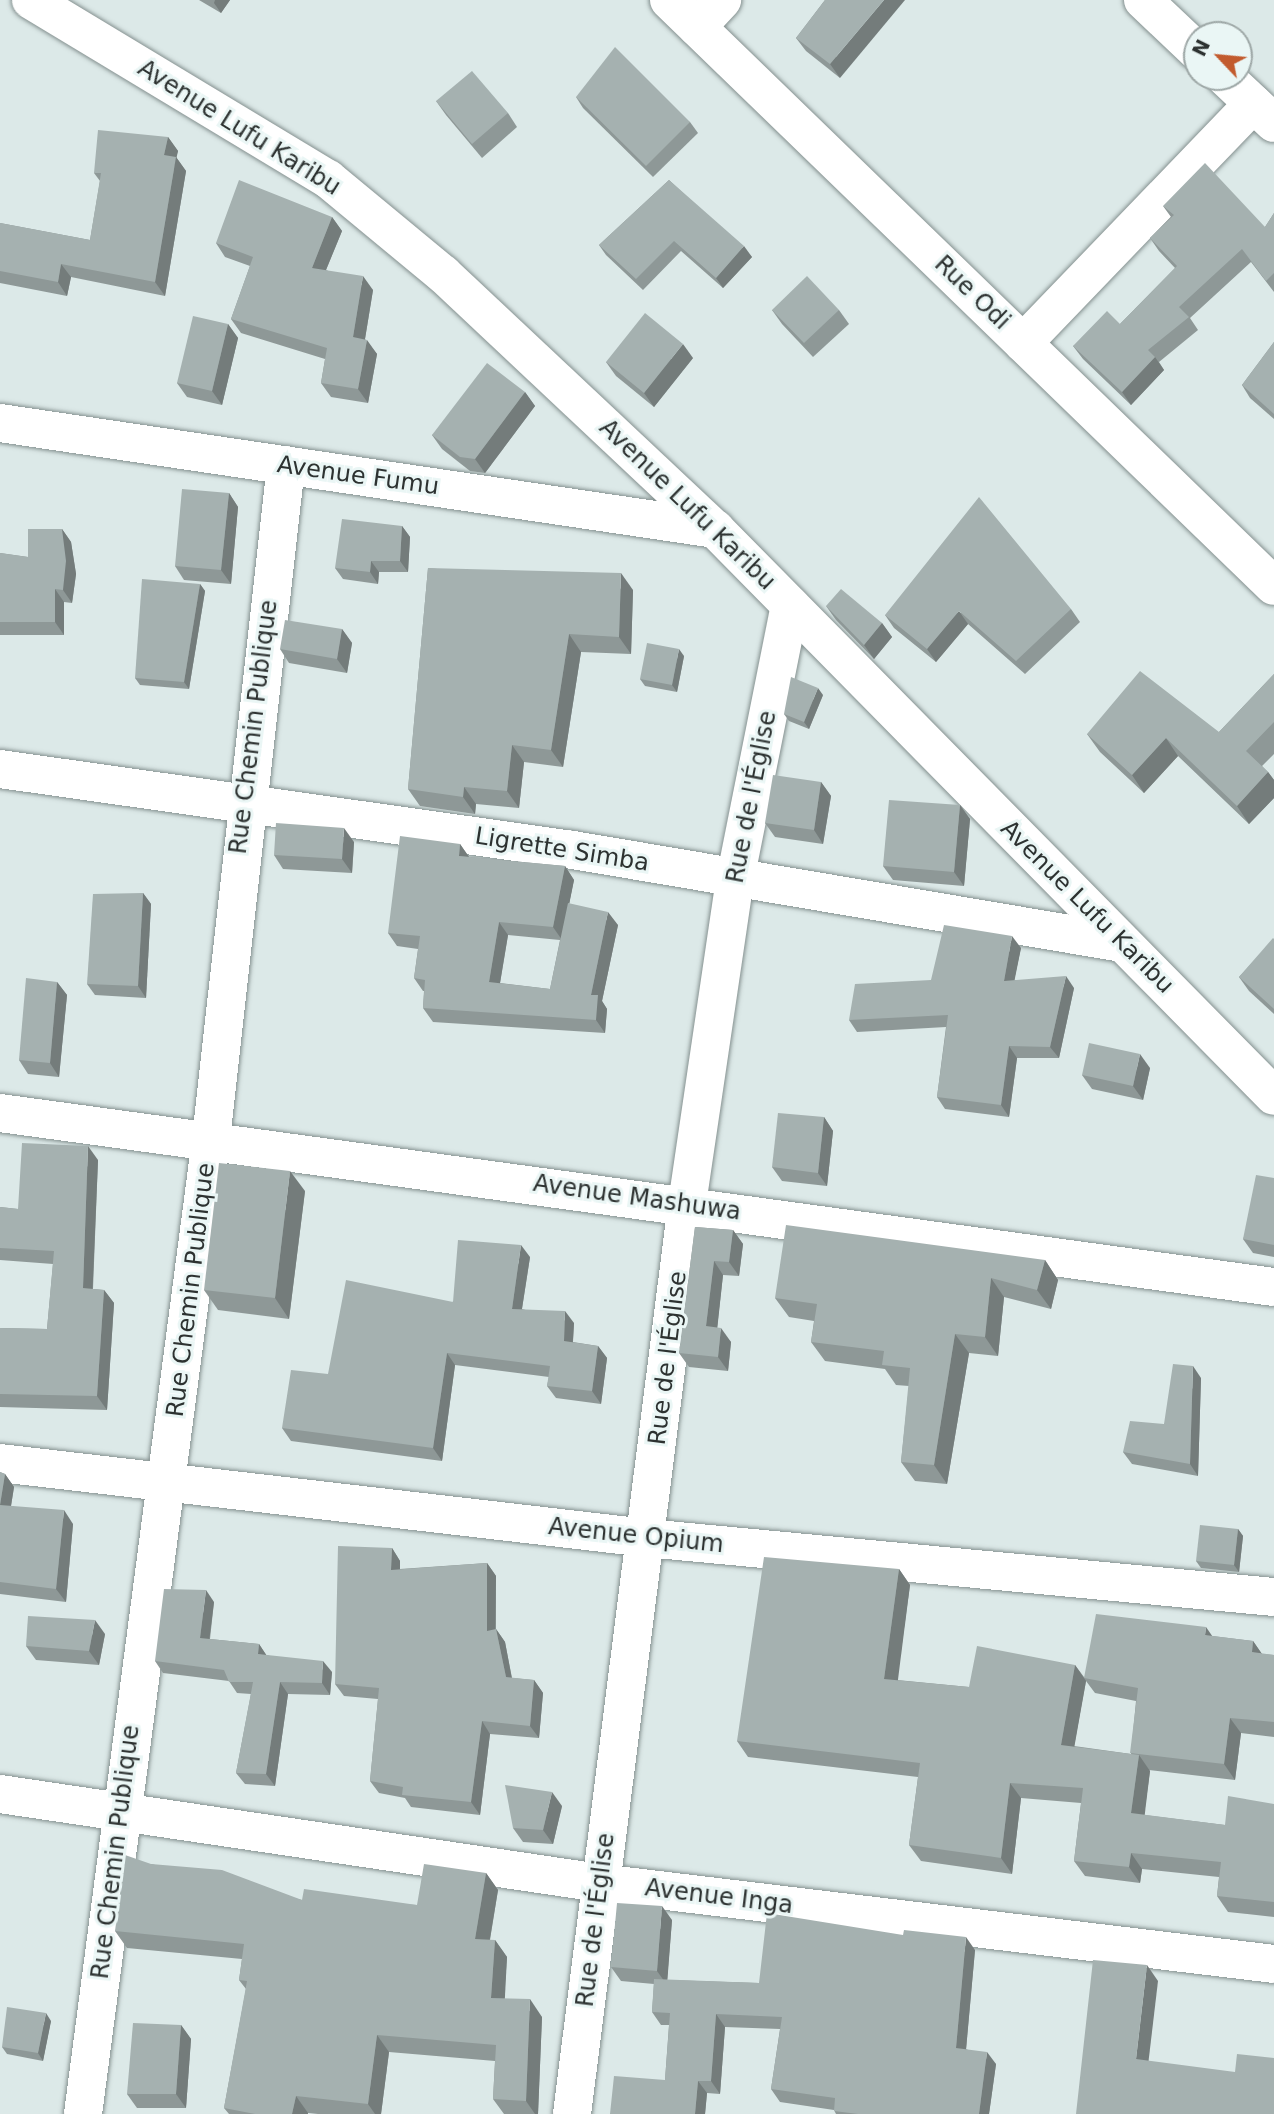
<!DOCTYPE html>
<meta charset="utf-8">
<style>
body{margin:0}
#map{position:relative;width:1274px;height:2114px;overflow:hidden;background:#dce9e8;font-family:"DejaVu Sans",sans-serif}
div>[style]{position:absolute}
.roads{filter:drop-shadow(0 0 2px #84908f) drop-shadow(0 0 2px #84908f)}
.minor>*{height:38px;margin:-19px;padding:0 19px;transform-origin:19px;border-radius:19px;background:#fff}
.wall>*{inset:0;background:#8e9897}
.shaded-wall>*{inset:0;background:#747c7b}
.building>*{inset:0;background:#a5b1b0}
span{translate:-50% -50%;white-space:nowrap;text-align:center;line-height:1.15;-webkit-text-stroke:6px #eaf6f5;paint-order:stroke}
.street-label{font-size:24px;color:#2d3231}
.north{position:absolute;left:1183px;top:21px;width:70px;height:70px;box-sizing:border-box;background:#eaf6f5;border:2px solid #9ea8a7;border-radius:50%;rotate:296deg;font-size:19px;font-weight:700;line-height:28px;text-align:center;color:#2d3231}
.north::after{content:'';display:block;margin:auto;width:24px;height:32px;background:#c25b2e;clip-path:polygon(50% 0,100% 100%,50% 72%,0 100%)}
</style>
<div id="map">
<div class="roads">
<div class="minor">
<i style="left:31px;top:0;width:347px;rotate:31.1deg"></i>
<i style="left:328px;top:179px;width:149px;rotate:39.6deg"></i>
<i style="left:443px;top:274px;width:373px;rotate:43.2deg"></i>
<i style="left:715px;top:529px;width:796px;rotate:45.41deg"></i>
<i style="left:669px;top:0;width:842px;rotate:44.09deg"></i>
<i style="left:1143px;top:0;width:74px;rotate:43.4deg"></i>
<i style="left:697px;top:27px;width:37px;rotate:-47deg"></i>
<i style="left:1225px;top:77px;width:67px;rotate:43.2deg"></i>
<i style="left:1023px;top:343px;width:332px;rotate:-46.1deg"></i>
<i style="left:0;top:423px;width:723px;rotate:8.43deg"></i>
<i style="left:0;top:769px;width:579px;rotate:8.05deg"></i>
<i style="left:573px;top:850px;width:557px;rotate:9.61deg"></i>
<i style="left:0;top:1113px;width:1286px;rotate:7.78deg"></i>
<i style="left:0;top:1463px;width:650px;rotate:6.62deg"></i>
<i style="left:646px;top:1538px;width:631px;rotate:5.37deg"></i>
<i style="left:0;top:1794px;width:607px;rotate:8.44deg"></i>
<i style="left:600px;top:1883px;width:679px;rotate:6.85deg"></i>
<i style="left:83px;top:2114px;width:983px;rotate:-82.52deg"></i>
<i style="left:211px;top:1139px;width:678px;rotate:-83.65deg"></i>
<i style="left:572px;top:2114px;width:917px;rotate:-82.8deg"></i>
<i style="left:687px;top:1204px;width:328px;rotate:-81.6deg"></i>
<i style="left:735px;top:880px;width:280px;rotate:-78.7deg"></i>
</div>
</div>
<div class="wall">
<i style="clip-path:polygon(199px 0,230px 0,221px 13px)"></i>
<i style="clip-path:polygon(825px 0,840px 78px,806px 51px,796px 38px)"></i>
<i style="clip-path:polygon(576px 97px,690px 122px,698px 133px,653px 177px,583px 108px)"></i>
<i style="clip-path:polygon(436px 101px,508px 113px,517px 127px,482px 158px,446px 115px)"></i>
<i style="clip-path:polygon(168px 137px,178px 151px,176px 157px,186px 171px,165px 296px,71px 277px,67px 296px,0 283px,0 223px,90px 240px,100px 181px,94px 173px)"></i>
<i style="clip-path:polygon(669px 180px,752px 257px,723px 288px,681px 251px,643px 290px,606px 255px,599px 245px)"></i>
<i style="clip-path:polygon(1163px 206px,1265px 227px,1274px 213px,1274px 292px,1251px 262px,1190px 318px,1198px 330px,1159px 362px,1164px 370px,1131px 405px,1083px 359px,1073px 346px,1120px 324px,1175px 268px,1159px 251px,1150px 238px,1171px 217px)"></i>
<i style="clip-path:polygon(332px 217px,342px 231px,326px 270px,373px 290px,365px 339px,377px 354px,368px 403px,331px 397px,321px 383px,325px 359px,241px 333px,231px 319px,250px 266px,225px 257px,216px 243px)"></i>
<i style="clip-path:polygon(772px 310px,839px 310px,849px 324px,813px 357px,782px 324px)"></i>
<i style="clip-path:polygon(228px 324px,238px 338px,222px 405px,187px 397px,177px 383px)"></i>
<i style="clip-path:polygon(1274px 342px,1274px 419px,1250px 398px,1242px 385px)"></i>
<i style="clip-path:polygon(693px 358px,654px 407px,616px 376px,606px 362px)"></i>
<i style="clip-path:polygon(525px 392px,535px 406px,485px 473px,470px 471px,442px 449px,432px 435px)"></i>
<i style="clip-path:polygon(229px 493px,238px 507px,231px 584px,184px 580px,175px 566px)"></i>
<i style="clip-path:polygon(402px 526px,410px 537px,408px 572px,379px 572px,378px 584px,343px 579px,335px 568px)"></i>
<i style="clip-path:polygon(62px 529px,71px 542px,76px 574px,72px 603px,64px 602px,64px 635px,0 635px,0 553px,28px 557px)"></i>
<i style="clip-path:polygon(428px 568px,633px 590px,631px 654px,581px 652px,563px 767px,524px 762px,519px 808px,476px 804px,475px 814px,420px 806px,408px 789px)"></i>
<i style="clip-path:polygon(200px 584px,205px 591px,189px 689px,140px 685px,135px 678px)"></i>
<i style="clip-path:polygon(826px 606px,882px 623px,892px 637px,874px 659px,836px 620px)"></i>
<i style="clip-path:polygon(1071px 609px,1080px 622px,1025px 674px,968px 624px,936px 662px,894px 628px,885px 615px)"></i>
<i style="clip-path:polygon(342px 629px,352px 643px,347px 673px,289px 663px,280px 649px)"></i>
<i style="clip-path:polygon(684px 656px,677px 692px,645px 686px,640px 679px)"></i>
<i style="clip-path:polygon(1274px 674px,1274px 754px,1262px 766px,1268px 772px,1274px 780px,1274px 798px,1249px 824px,1178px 756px,1144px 793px,1100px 752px,1087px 734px,1219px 732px)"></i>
<i style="clip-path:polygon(823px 695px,809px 729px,789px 721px,784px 714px)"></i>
<i style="clip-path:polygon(821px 782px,831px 796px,823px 844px,775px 837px,765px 823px)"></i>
<i style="clip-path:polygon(960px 805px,970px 819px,964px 886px,893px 880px,883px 866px)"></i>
<i style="clip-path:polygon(354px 842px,352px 873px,283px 869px,274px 855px)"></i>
<i style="clip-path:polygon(evenodd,460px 844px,469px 857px,565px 866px,574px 880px,569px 904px,618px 925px,602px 1001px,607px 1009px,605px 1033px,433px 1022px,423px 1008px,424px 991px,423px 991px,414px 978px,418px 949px,397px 946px,388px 933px,460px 844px,508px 935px,560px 940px,550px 989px,500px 983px,508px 935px)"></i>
<i style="clip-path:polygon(143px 893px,151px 904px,146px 998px,95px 995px,87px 984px)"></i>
<i style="clip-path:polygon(1274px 939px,1274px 1014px,1249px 991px,1239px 977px)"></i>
<i style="clip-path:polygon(1021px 948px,1014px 980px,1074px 988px,1059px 1058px,1017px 1058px,1009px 1117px,945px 1109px,937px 1097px,946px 1027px,857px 1032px,849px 1020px,931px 980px)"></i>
<i style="clip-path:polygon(57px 982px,67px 995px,59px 1077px,28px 1074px,19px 1060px)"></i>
<i style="clip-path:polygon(1150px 1068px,1143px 1100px,1092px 1089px,1082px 1075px)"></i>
<i style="clip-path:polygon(824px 1117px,833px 1131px,827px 1186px,782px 1181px,772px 1167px)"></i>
<i style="clip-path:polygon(98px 1160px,93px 1289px,104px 1290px,114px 1303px,107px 1410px,0 1407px,0 1328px,47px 1329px,53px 1264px,0 1260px,0 1207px,18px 1209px)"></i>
<i style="clip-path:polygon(1274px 1178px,1274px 1257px,1253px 1253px,1243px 1239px)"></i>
<i style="clip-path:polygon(305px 1191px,289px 1319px,218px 1310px,204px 1290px)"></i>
<i style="clip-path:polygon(695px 1227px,733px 1230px,743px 1244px,739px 1276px,723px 1275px,717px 1328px,731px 1342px,728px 1371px,689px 1367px,679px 1353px)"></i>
<i style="clip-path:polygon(530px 1257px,522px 1309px,574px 1323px,573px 1342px,598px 1346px,607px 1358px,601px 1404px,556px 1398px,547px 1386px,549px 1377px,455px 1365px,442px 1461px,291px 1441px,282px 1428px,328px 1374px)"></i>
<i style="clip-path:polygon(1045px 1260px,1058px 1280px,1051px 1309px,1004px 1297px,998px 1356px,969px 1353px,947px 1484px,915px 1481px,901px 1462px,909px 1386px,896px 1385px,885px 1369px,825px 1361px,811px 1342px,814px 1321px,789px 1317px,775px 1298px)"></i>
<i style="clip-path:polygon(1201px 1378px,1198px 1476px,1132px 1464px,1123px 1452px,1164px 1424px)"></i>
<i style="clip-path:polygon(0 1472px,5px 1474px,14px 1487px,11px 1506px,73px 1524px,66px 1602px,0 1594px)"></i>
<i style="clip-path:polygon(1238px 1529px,1243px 1536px,1239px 1572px,1201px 1568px,1196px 1561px)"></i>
<i style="clip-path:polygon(392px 1548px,400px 1561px,400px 1569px,487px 1563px,496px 1576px,496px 1629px,505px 1642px,512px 1678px,534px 1680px,543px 1693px,539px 1738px,490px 1734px,480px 1815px,411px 1807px,405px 1798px,379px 1793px,370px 1781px,378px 1699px,344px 1696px,335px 1684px)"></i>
<i style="clip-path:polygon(evenodd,899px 1569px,910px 1585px,897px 1680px,969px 1687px,1075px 1665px,1084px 1677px,1212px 1636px,1253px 1641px,1262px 1654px,1274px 1655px,1274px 1737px,1241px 1733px,1235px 1780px,1149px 1770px,1150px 1771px,1144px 1815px,1225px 1825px,1274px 1804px,1274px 1917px,1228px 1912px,1217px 1896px,1219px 1877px,1142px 1869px,1140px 1883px,1085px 1876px,1074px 1861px,1081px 1803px,1021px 1798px,1012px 1874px,921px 1861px,909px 1845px,918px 1777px,748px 1757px,737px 1741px,899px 1569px,1086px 1681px,1095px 1693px,1136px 1701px,1131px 1754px,1074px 1746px,1086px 1681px)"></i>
<i style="clip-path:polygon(214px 1602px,210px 1639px,259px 1644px,266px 1655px,332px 1672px,330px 1695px,288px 1694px,275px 1786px,245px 1784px,236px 1773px,251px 1694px,237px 1693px,229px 1681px,163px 1673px,155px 1661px)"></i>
<i style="clip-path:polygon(105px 1634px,99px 1665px,36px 1660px,26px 1646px)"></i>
<i style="clip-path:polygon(562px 1806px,553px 1844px,523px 1842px,513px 1828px)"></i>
<i style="clip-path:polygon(151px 1864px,302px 1900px,417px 1905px,486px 1873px,498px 1890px,490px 1940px,495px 1940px,507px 1957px,504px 1999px,542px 2017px,538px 2114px,504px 2114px,493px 2099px,495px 2061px,389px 2052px,381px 2114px,318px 2114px,308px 2113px,308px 2114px,229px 2114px,224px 2108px,246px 1989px,239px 1980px,242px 1959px,127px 1948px,115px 1931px)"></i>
<i style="clip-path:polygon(672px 1920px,667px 1980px,759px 1983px,975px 1950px,966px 2049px,996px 2064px,989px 2114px,836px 2114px,834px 2110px,780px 2102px,771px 2089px,780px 2029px,725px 2027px,720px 2094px,707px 2093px,705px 2114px,610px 2114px,665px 2080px,669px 2025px,661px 2025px,652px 2012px,654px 1984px,621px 1981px,611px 1967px)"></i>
<i style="clip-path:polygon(51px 2021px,43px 2061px,7px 2054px,2px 2047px)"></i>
<i style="clip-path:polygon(181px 2025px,191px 2039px,186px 2108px,137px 2108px,127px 2094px)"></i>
</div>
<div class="shaded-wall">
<i style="clip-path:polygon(215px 0,230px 0,221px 13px,214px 3px)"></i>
<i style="clip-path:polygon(884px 0,905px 0,840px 78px,830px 64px)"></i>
<i style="clip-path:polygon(168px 137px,178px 151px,174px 169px,164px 155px)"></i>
<i style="clip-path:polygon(176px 157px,186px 171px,165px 296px,155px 282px)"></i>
<i style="clip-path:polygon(332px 217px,342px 231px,321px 282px,312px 268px)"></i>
<i style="clip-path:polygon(744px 246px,752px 257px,723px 288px,716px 278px)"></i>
<i style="clip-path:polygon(61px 264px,71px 277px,67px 296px,58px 282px)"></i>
<i style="clip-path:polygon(363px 276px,373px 290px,363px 351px,353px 337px)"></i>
<i style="clip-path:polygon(228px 324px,238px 338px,222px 405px,212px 391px)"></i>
<i style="clip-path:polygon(367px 340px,377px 354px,368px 403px,358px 389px)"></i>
<i style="clip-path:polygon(683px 344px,693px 358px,654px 407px,644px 393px)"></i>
<i style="clip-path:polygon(1155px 357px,1164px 370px,1131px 405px,1122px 392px)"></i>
<i style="clip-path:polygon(525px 392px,535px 406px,485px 473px,475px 459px)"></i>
<i style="clip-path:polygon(229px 493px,238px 507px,231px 584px,221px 570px)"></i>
<i style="clip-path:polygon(402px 526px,410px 537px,408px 572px,400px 561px)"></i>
<i style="clip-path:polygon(62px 529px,71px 542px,76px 574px,72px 603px,63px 590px)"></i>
<i style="clip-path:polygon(371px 561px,379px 572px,378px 584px,370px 572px)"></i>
<i style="clip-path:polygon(621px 573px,633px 590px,631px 654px,619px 637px)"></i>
<i style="clip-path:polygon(200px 584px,205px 591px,189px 689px,184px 682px)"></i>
<i style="clip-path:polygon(55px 589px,64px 602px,64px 635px,55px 622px)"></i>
<i style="clip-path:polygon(959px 611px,968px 624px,936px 662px,927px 649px)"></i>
<i style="clip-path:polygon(882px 623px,892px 637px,874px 659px,864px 645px)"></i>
<i style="clip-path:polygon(342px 629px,352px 643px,347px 673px,337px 659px)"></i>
<i style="clip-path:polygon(569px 634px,581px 652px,563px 767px,551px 750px)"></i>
<i style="clip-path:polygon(679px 649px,684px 656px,677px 692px,672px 685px)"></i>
<i style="clip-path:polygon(818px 688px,823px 695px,809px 729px,804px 722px)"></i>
<i style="clip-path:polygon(1166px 738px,1178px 756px,1144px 793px,1132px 775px)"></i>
<i style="clip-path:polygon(512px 745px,524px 762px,519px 808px,507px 791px)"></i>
<i style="clip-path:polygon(1268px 772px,1274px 780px,1274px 798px,1249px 824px,1237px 806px)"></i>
<i style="clip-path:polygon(821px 782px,831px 796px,823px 844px,814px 830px)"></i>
<i style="clip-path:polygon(464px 787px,476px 804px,475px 814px,463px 797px)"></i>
<i style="clip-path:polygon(960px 805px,970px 819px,964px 886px,954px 872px)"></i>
<i style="clip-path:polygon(344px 828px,354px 842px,352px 873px,342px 859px)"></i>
<i style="clip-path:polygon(460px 844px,469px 857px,459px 856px)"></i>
<i style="clip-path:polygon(565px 866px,574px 880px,562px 940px,553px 927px)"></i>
<i style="clip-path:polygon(143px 893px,151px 904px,146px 998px,138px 986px)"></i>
<i style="clip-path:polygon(608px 912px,618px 925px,602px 1001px,607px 1009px,605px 1033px,596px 1020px,591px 995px)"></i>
<i style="clip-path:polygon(499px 922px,508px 935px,498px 995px,489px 982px)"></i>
<i style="clip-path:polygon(1012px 936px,1021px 948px,1012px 993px,1004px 981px)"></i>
<i style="clip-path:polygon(1066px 976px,1074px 988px,1059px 1058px,1050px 1047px)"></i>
<i style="clip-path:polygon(57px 982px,67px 995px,59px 1077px,50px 1063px)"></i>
<i style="clip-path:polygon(1009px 1046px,1017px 1058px,1009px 1117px,1001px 1105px)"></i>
<i style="clip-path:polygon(1140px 1054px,1150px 1068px,1143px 1100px,1133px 1086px)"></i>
<i style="clip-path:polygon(824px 1117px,833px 1131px,827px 1186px,818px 1173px)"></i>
<i style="clip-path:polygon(88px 1146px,98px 1160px,92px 1302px,83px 1288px)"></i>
<i style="clip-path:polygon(290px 1171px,305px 1191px,289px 1319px,275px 1298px)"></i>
<i style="clip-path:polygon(733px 1230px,743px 1244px,739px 1276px,729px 1262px)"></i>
<i style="clip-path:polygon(521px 1245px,530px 1257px,520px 1321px,512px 1309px)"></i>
<i style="clip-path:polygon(1045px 1260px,1058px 1280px,1051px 1309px,1037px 1290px)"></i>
<i style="clip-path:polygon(714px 1261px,723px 1275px,716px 1340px,706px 1326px)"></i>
<i style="clip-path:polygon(991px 1278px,1004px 1297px,998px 1356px,985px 1337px)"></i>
<i style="clip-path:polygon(104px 1290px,114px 1303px,107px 1410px,97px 1396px)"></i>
<i style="clip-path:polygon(565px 1311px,574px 1323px,572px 1354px,564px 1341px)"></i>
<i style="clip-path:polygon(721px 1328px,731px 1342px,728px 1371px,718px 1357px)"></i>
<i style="clip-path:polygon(955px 1334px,969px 1353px,947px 1484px,934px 1465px)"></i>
<i style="clip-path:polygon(598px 1346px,607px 1358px,601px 1404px,592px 1391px)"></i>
<i style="clip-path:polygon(447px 1353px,455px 1365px,442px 1461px,433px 1448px)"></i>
<i style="clip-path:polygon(1193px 1366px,1201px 1378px,1198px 1476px,1190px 1464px)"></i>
<i style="clip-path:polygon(5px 1474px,14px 1487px,9px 1518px,0 1505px)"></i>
<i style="clip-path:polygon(64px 1510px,73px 1524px,66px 1602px,56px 1589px)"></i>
<i style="clip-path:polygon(1238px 1529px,1243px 1536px,1239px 1572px,1234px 1565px)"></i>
<i style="clip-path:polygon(392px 1548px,400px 1561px,400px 1582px,391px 1570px)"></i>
<i style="clip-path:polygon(487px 1563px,496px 1576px,495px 1644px,487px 1631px)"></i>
<i style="clip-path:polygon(899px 1569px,910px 1585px,896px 1695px,884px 1679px)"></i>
<i style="clip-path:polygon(206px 1590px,214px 1602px,208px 1650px,200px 1638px)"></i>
<i style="clip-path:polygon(95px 1620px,105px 1634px,99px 1665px,89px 1651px)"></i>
<i style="clip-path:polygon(1206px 1627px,1217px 1643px,1205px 1635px)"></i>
<i style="clip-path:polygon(496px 1629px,505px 1642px,514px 1690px,506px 1677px)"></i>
<i style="clip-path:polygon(1253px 1641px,1264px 1657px,1252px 1652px)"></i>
<i style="clip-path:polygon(259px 1644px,267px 1656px,258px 1654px)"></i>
<i style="clip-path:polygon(323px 1661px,332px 1672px,330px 1695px,322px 1683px)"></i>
<i style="clip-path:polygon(1075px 1665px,1086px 1681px,1072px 1760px,1061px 1745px)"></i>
<i style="clip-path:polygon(534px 1680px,543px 1693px,539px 1738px,530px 1726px)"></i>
<i style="clip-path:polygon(280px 1682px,288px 1694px,275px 1786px,266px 1774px)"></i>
<i style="clip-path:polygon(1230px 1718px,1241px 1733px,1235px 1780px,1224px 1764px)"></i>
<i style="clip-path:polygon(482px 1721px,490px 1734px,480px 1815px,471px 1802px)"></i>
<i style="clip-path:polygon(1139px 1755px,1150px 1771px,1143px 1829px,1131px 1813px)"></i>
<i style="clip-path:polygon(1010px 1783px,1021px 1798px,1012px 1874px,1001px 1858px)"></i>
<i style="clip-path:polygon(552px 1792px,562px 1806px,553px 1844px,543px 1830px)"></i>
<i style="clip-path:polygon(1131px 1853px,1142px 1869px,1140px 1883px,1129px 1867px)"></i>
<i style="clip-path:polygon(486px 1873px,498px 1890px,487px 1956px,475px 1939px)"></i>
<i style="clip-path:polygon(662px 1906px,672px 1920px,667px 1985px,657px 1971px)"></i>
<i style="clip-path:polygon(966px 1937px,975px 1950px,965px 2061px,956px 2048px)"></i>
<i style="clip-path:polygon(495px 1940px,507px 1957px,504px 2015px,491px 1998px)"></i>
<i style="clip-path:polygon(1147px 1965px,1158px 1981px,1147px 2074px,1136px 2059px)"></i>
<i style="clip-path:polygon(530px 1999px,542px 2017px,538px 2114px,535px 2114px,526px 2101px)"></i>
<i style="clip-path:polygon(46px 2013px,51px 2021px,43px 2061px,38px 2053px)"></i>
<i style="clip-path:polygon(716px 2014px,725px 2027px,720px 2094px,711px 2081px)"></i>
<i style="clip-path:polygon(181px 2025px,191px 2039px,186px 2108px,176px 2094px)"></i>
<i style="clip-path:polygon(377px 2035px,389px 2052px,381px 2114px,375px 2114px,368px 2104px)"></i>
<i style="clip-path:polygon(987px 2052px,996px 2064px,989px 2114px,979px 2114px)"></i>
<i style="clip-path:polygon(698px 2081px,707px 2093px,705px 2114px,695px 2114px)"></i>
<i style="clip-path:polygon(296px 2096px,308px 2113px,308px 2114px,292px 2114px)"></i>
</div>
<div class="building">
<i style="clip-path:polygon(825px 0,884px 0,830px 64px,796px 38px)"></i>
<i style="clip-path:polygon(615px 47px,690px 122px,646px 166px,576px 97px)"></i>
<i style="clip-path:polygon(472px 71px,508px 113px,472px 144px,436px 101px)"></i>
<i style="clip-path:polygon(98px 130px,168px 137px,164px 155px,176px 157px,155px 282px,61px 264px,58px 282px,0 271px,0 223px,90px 240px,101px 173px,94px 173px)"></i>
<i style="clip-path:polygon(1205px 163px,1265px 227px,1274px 213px,1274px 273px,1266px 281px,1242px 249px,1179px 307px,1189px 317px,1148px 350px,1155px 357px,1122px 392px,1073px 346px,1107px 311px,1120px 324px,1177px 266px,1150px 238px,1174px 215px,1163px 206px)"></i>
<i style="clip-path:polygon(239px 180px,332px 217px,312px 268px,363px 276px,353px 337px,367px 340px,358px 389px,321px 383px,327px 348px,231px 319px,253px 257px,216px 243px)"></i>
<i style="clip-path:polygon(669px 180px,744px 246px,716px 278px,674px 241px,636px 279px,599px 245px)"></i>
<i style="clip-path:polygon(807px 276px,839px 310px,804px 343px,772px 310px)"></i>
<i style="clip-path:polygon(645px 313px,683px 344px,644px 393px,606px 362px)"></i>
<i style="clip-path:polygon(193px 316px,228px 324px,212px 391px,177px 383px)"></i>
<i style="clip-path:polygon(1274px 342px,1274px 414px,1242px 385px)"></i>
<i style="clip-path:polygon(487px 363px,525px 392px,475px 459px,460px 457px,432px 435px)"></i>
<i style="clip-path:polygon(182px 489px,229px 493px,221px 570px,175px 566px)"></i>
<i style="clip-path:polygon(979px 497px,1071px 609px,1016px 661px,959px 611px,927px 649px,885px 615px)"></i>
<i style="clip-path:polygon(342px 519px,402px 526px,400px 561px,371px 561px,370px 572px,335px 568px)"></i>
<i style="clip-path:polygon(28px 529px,62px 529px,66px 561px,63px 590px,55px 589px,55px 622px,0 622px,0 553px,28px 557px)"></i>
<i style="clip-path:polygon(428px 568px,621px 573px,619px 637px,569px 634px,551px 750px,512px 745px,507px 791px,464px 787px,463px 797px,408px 789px)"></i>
<i style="clip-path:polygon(142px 579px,200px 584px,184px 682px,135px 678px)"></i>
<i style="clip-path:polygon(841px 589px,882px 623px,864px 645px,826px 606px)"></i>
<i style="clip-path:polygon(285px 620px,342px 629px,337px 659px,280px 649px)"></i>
<i style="clip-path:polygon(647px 643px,679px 649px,672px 685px,640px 679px)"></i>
<i style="clip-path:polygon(1140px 671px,1219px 732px,1274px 674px,1274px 722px,1246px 751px,1268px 772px,1237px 806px,1166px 738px,1132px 775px,1087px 734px)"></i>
<i style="clip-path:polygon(791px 677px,818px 688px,804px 722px,784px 714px)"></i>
<i style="clip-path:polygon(773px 775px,821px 782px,814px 830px,765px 823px)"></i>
<i style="clip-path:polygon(889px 800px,960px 805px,954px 872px,883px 866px)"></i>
<i style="clip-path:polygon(276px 823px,344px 828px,342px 859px,274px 855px)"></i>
<i style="clip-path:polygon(400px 836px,460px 844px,459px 856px,565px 866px,553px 927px,499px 922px,489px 982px,550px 989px,568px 903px,608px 912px,591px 995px,598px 995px,596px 1020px,423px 1008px,425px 980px,414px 978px,420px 936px,388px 933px)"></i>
<i style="clip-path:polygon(143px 893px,138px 986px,87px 984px,93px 894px)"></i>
<i style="clip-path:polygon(944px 925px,1012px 936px,1004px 981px,1066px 976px,1050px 1047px,1009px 1046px,1001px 1105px,937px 1097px,948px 1015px,849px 1020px,855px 984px,931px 980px)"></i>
<i style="clip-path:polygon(1273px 938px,1274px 939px,1274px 1009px,1239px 977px)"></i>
<i style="clip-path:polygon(26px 978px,57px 982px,50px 1063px,19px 1060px)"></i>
<i style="clip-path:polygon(1089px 1043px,1140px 1054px,1133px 1086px,1082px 1075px)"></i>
<i style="clip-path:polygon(778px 1113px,824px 1117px,818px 1173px,772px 1167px)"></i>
<i style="clip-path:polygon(22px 1143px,88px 1146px,83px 1288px,104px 1290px,97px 1396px,0 1394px,0 1328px,47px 1329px,54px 1251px,0 1248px,0 1207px,18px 1209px)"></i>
<i style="clip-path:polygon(219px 1163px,290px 1171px,275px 1298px,204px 1290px)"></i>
<i style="clip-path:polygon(1256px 1175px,1274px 1178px,1274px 1245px,1243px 1239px)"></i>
<i style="clip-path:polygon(786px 1225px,1045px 1260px,1037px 1290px,991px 1278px,985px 1337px,955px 1334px,934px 1465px,901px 1462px,910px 1368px,882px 1365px,884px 1351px,811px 1342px,817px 1304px,775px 1298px)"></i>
<i style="clip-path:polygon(695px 1227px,733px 1230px,729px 1262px,714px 1261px,706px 1326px,721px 1328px,718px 1357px,679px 1353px)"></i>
<i style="clip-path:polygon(458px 1240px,521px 1245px,512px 1309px,565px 1311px,564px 1341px,598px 1346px,592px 1391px,547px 1386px,550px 1366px,447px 1353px,433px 1448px,282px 1428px,291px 1370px,328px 1374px,346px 1280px,453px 1302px)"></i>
<i style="clip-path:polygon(1173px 1364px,1193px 1366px,1190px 1464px,1123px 1452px,1130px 1421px,1164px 1424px)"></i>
<i style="clip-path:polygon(0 1472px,5px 1474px,0 1505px,64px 1510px,56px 1589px,0 1582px)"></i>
<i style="clip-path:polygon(1200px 1525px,1238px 1529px,1234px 1565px,1196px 1561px)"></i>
<i style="clip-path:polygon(338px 1546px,392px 1548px,391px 1570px,487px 1563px,487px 1631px,496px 1629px,506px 1677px,534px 1680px,530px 1726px,482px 1721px,471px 1802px,402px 1795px,403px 1787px,370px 1781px,379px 1688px,335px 1684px)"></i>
<i style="clip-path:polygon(764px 1557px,899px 1569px,884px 1679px,969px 1687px,977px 1646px,1075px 1665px,1061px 1745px,1139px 1755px,1131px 1813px,1225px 1825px,1228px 1796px,1274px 1804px,1274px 1902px,1217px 1896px,1221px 1862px,1131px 1853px,1129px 1867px,1074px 1861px,1083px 1788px,1010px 1783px,1001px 1858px,909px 1845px,920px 1763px,737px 1741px)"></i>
<i style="clip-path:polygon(164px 1589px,206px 1590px,200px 1638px,259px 1644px,258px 1654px,323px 1661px,322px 1683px,280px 1682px,266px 1774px,236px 1773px,253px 1682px,229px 1682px,224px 1670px,155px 1661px)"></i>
<i style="clip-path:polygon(1096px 1614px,1206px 1627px,1205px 1635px,1253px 1641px,1252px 1652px,1274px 1655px,1274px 1722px,1230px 1718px,1224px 1764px,1130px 1753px,1138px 1688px,1084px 1678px)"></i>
<i style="clip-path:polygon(28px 1616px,95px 1620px,89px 1651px,26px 1646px)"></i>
<i style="clip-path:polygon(505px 1785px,552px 1792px,543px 1830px,513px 1828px)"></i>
<i style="clip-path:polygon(125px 1855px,151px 1864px,222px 1870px,302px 1900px,304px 1889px,417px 1905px,424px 1864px,486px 1873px,475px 1939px,495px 1940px,491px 1998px,530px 1999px,526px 2101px,493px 2099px,496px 2045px,377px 2035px,368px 2104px,296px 2096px,292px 2114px,255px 2114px,224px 2108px,247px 1981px,239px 1980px,244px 1944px,115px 1931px)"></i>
<i style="clip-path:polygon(617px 1903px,662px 1906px,657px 1971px,611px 1967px)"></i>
<i style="clip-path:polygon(767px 1913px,903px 1935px,904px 1930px,966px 1937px,956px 2048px,987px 2052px,979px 2114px,858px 2114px,834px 2111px,835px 2098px,771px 2089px,782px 2017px,716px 2014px,711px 2081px,698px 2081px,695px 2114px,610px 2114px,614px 2076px,665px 2080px,670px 2013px,652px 2012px,654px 1979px,759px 1983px)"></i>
<i style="clip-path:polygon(1093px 1960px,1147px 1965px,1136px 2059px,1235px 2072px,1237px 2054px,1274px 2058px,1274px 2114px,1076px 2114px)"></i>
<i style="clip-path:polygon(7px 2007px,46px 2013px,38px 2053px,2px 2047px)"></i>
<i style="clip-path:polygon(133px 2023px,181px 2025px,176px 2094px,127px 2094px)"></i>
</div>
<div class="street-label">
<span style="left:239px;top:128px;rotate:32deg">Avenue Lufu Karibu</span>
<span style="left:972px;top:293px;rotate:44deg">Rue Odi</span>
<span style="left:358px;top:476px;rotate:8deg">Avenue Fumu</span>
<span style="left:687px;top:505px;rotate:44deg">Avenue Lufu Karibu</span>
<span style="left:254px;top:727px;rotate:-83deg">Rue Chemin Publique</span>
<span style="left:752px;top:797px;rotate:-79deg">Rue de l'Église</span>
<span style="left:562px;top:850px;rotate:9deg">Ligrette Simba</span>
<span style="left:1087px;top:907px;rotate:45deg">Avenue Lufu Karibu</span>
<span style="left:637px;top:1198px;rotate:8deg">Avenue Mashuwa</span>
<span style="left:191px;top:1290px;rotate:-83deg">Rue Chemin Publique</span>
<span style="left:668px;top:1358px;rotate:-83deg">Rue de l'Église</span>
<span style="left:636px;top:1536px;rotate:6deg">Avenue Opium</span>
<span style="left:116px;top:1852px;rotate:-83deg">Rue Chemin Publique</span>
<span style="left:719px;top:1897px;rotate:7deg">Avenue Inga</span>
<span style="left:596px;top:1920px;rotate:-83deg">Rue de l'Église</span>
</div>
<div class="north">N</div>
</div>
